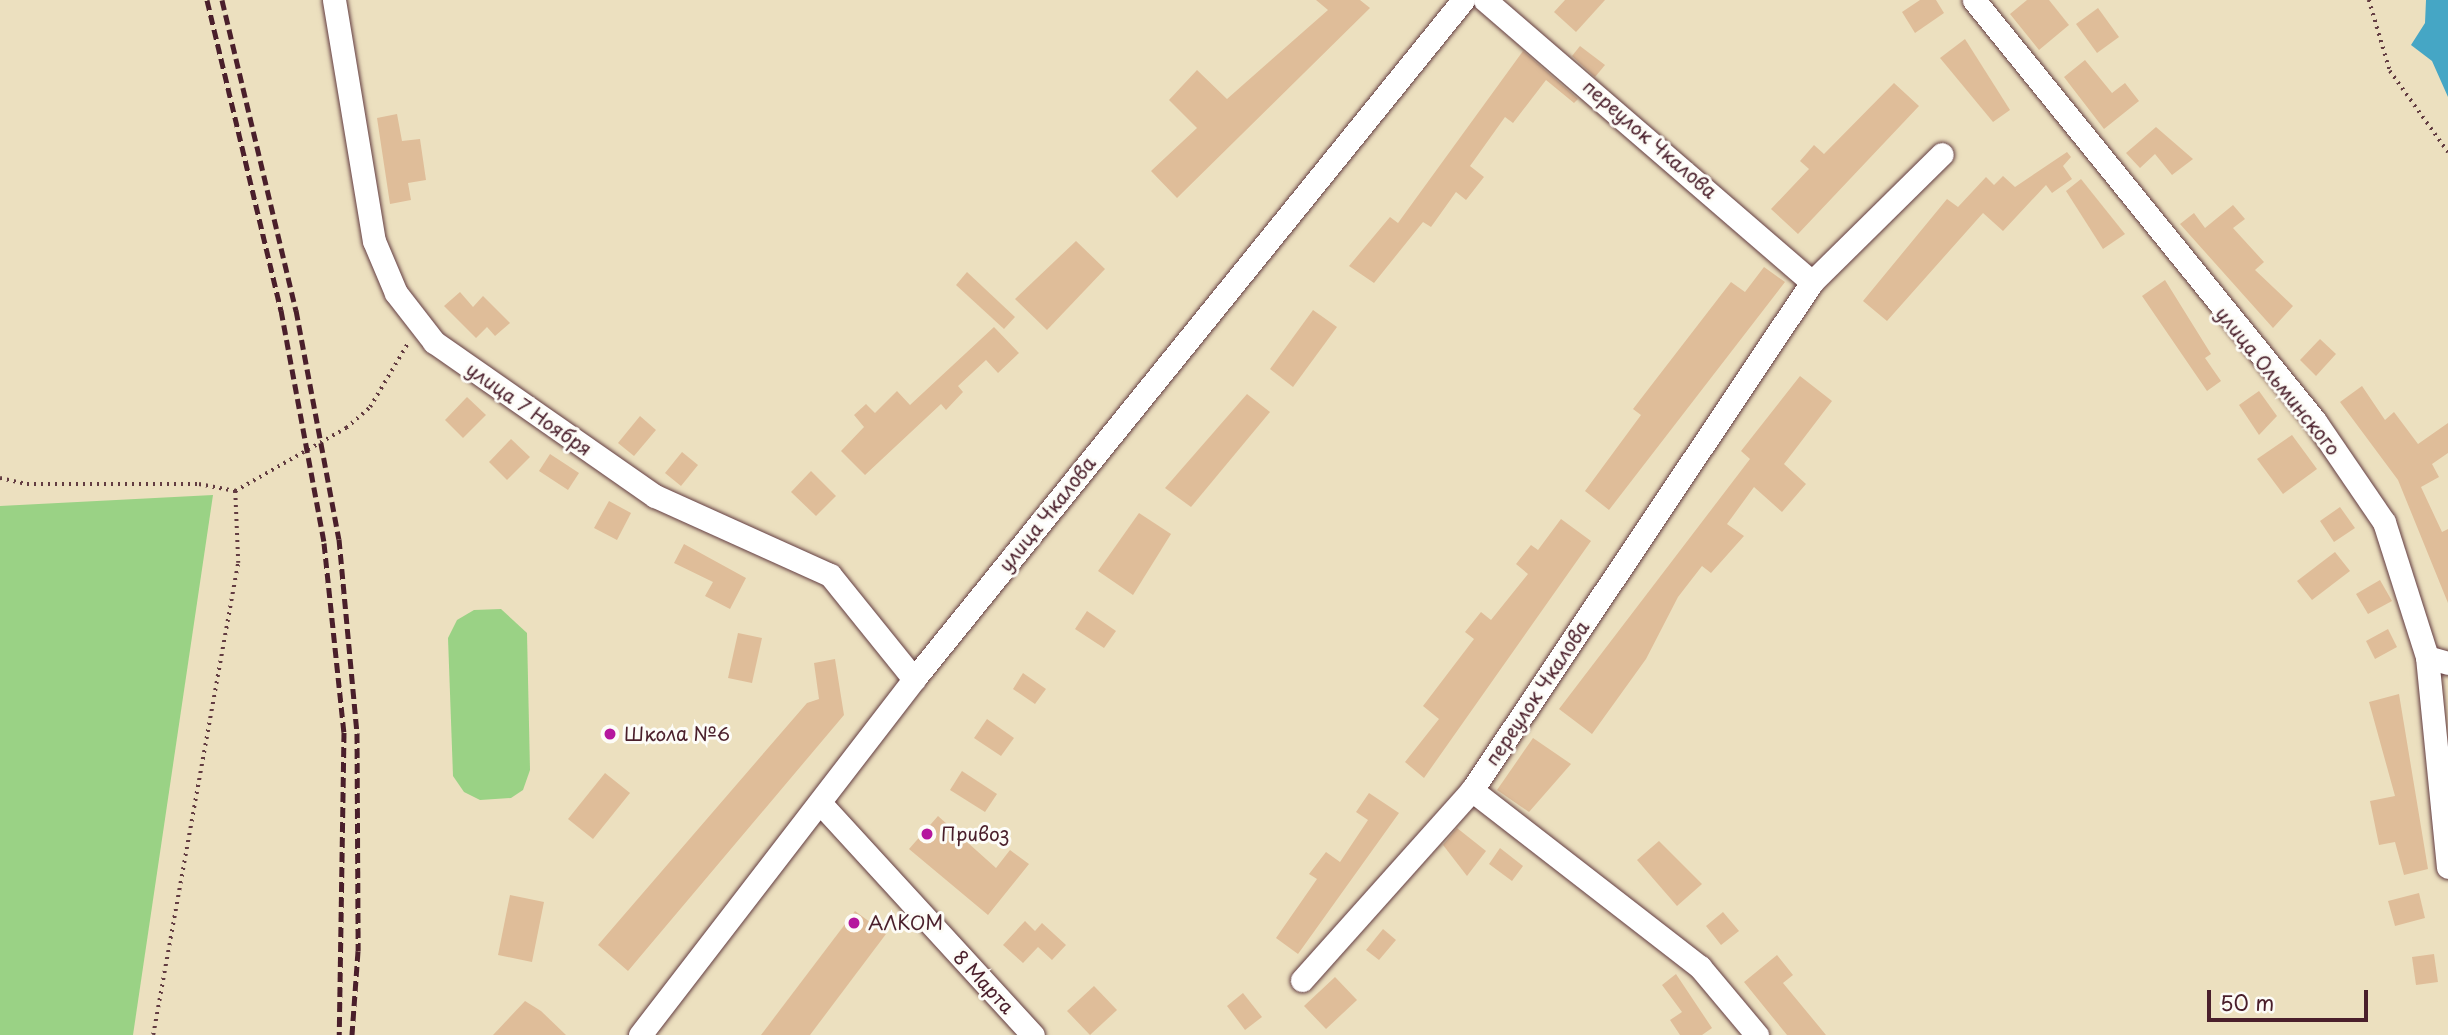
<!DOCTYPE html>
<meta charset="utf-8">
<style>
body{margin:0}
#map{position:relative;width:2448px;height:1035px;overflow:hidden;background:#ece0bf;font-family:"Playpen Sans",sans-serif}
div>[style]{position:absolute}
.green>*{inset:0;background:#9ad285}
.water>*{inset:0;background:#45a6c5}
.building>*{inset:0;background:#dfbd99}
.path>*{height:3.5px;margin-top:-1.75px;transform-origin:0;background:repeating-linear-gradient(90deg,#623c41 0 2px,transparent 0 7px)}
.roads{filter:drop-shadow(0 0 2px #623c41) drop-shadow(0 0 2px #623c41)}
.minor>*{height:23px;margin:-11.5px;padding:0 11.5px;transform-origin:11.5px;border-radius:11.5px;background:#fff}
.rail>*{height:5px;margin-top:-2.5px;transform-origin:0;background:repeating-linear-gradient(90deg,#4a1f2b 0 10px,transparent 0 15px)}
.dots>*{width:19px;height:19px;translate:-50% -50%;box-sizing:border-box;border:4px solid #fdfcf7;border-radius:50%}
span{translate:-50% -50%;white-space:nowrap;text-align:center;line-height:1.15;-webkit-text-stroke:6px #fdfcf7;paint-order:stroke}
.street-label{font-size:19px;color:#4a1f2b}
.poi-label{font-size:19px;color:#4a1f2b}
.left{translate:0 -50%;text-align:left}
.scale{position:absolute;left:2207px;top:990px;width:161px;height:32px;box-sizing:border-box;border:4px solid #4a1f2b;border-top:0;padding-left:9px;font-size:21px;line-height:24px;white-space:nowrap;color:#4a1f2b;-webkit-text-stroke:5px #fdfcf7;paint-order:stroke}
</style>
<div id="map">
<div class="green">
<i style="clip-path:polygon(213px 495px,133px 1035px,0 1035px,0 506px)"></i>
<i style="clip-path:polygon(501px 609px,527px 633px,530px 770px,523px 790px,511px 798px,480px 800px,464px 792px,453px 776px,448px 638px,457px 620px,474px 610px)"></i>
</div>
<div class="water">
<i style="clip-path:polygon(2426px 0,2448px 0,2448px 97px,2432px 61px,2411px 45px,2425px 23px)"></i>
</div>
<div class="building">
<i style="clip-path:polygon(1316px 0,1360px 0,1370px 8px,1177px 198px,1151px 171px,1197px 128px,1169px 100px,1197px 70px,1227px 99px,1328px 10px)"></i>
<i style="clip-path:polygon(1565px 0,1605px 0,1576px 32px,1554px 12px)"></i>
<i style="clip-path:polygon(1920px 0,1936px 0,1944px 13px,1915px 33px,1902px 12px)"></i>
<i style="clip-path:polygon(2027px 0,2049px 0,2069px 25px,2039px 50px,2010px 14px)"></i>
<i style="clip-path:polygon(2098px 8px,2119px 37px,2097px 53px,2076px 24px)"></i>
<i style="clip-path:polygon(1965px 39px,2010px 110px,1993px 122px,1940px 58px)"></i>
<i style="clip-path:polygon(1580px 46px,1605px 65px,1595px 77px,1572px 56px)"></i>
<i style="clip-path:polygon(1523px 51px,1578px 99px,1574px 103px,1546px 80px,1513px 123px,1505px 117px,1470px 166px,1484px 177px,1466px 200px,1456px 192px,1431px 227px,1423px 222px,1374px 283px,1349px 266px,1390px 217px,1398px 223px)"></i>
<i style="clip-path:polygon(2085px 60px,2112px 93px,2125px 83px,2139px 101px,2104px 129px,2064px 77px)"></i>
<i style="clip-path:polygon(1894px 83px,1919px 106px,1798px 234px,1771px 209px,1809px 169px,1800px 161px,1814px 145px,1824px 154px)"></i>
<i style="clip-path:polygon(397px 114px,402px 141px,420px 139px,426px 180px,408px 183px,411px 200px,390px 204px,377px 118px)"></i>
<i style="clip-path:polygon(2156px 127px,2193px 159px,2172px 175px,2155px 154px,2140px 168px,2126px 153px)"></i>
<i style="clip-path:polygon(2067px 152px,2071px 157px,2063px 166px,2072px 179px,2052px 193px,2046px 185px,2003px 231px,1983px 213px,1887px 321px,1863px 301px,1947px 199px,1958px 207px,1986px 177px,1994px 185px,2003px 176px,2015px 187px)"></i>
<i style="clip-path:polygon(2081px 179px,2125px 234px,2103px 249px,2066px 191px)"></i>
<i style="clip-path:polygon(2233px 205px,2245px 219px,2233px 228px,2264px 262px,2255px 270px,2293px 306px,2273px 328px,2180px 224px,2194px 213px,2205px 228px)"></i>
<i style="clip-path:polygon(1076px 241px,1105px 269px,1047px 330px,1015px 299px)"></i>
<i style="clip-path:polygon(1764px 267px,1785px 282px,1609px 510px,1585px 491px,1641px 415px,1633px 409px,1731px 282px,1745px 292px)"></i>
<i style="clip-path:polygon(967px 272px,1015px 317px,1004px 329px,956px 285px)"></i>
<i style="clip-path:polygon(2165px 280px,2211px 354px,2205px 358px,2221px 381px,2207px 391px,2142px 296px)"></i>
<i style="clip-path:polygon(460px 292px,473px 307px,483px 296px,510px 323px,495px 336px,487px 327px,476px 338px,444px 306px)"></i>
<i style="clip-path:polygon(1313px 310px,1337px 327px,1293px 387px,1270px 369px)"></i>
<i style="clip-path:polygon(994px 327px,1019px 353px,998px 373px,986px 360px,958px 386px,963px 392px,946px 410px,941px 404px,865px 475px,841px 451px,864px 427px,854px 415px,866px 404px,875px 413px,897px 391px,910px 405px)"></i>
<i style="clip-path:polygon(2320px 339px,2336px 354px,2316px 376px,2300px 360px)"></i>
<i style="clip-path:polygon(1800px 376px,1832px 401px,1784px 464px,1806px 484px,1782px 512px,1754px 487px,1727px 524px,1744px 536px,1711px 573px,1702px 566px,1678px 597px,1646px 659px,1592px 734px,1559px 709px,1750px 459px,1741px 451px)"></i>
<i style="clip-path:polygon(2362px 386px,2385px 420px,2394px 412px,2418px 444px,2448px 423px,2448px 453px,2432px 464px,2439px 477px,2421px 487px,2442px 532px,2448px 529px,2448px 603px,2398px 480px,2340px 402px)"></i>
<i style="clip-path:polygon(2259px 391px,2277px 416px,2259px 435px,2239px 405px)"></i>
<i style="clip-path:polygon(1247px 394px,1270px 412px,1191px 507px,1165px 488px)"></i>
<i style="clip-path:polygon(467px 397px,486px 415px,463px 438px,445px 420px)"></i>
<i style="clip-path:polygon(640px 416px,656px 430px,634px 456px,618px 443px)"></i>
<i style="clip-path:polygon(2292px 435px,2317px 469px,2283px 494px,2257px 459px)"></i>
<i style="clip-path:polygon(511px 439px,530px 457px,507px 480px,489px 462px)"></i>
<i style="clip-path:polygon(682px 452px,698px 465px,681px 486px,665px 473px)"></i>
<i style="clip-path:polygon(550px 454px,579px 473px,568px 490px,539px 471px)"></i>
<i style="clip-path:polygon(811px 471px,836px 496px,816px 516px,791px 492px)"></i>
<i style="clip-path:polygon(609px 501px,631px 513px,617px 540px,594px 528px)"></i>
<i style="clip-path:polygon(2340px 507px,2355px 528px,2334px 542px,2320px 521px)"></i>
<i style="clip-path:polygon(1139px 513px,1171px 534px,1133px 595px,1098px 571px)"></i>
<i style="clip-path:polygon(1561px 519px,1591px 541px,1424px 778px,1405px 762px,1439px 719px,1423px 706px,1474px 639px,1465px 632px,1481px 612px,1491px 620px,1528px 574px,1516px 564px,1531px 545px,1538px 550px)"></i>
<i style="clip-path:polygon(684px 544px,746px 578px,730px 609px,705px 596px,713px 582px,674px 563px)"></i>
<i style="clip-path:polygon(2335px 552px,2350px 571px,2312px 600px,2297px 581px)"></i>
<i style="clip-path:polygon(2380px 580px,2392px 601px,2368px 614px,2356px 594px)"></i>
<i style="clip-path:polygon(1087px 611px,1116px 631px,1104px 648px,1075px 629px)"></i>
<i style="clip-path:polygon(2388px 629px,2397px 647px,2375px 659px,2366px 641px)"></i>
<i style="clip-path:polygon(738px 633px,762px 638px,752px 683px,728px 678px)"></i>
<i style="clip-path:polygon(835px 659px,844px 715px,628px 971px,598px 945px,807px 703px,819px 699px,814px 663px)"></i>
<i style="clip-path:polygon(1023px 673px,1046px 689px,1035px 704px,1013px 689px)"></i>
<i style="clip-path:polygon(2399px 694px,2428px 869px,2404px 875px,2395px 842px,2379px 845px,2370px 801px,2395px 796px,2369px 702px)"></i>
<i style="clip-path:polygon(987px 719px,1014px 738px,1001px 756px,974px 738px)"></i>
<i style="clip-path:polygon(1533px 738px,1571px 764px,1529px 812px,1497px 790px)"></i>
<i style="clip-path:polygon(962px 771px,997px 794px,985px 812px,950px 790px)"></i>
<i style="clip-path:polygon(605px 773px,630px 793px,593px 839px,568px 819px)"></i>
<i style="clip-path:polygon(1369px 793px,1399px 813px,1298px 954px,1276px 938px,1317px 879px,1309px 874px,1326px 852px,1340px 862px,1368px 820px,1356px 812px)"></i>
<i style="clip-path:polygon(938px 816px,996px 868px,1010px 850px,1029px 864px,988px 915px,909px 849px)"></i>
<i style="clip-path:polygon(1457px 828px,1486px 851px,1467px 876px,1443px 845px)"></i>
<i style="clip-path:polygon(1659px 841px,1702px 884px,1677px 906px,1637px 860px)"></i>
<i style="clip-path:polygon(1500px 848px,1523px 866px,1512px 881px,1489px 864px)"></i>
<i style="clip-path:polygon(2419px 893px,2425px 918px,2395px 926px,2388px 901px)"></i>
<i style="clip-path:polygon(510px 895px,544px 902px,532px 962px,498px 955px)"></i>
<i style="clip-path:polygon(855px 911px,886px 934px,810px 1035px,761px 1035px)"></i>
<i style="clip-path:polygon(1723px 912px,1739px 931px,1721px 945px,1706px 926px)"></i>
<i style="clip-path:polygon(1025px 921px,1035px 931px,1042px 923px,1066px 945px,1052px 960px,1038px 947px,1023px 963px,1003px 945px)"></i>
<i style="clip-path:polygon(1383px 929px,1396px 940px,1379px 960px,1366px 950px)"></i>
<i style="clip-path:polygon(2434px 954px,2438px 982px,2416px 985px,2412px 957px)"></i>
<i style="clip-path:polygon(1777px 955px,1793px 975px,1783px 983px,1826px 1035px,1787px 1035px,1744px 982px)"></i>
<i style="clip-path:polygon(1676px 974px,1712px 1028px,1702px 1035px,1680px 1035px,1670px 1020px,1682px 1012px,1662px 985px)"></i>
<i style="clip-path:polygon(1335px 977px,1357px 1000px,1326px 1029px,1304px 1006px)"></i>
<i style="clip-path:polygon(1094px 986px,1117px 1010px,1090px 1035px,1067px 1011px)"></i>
<i style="clip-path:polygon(1243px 993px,1262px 1017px,1245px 1030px,1227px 1006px)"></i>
<i style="clip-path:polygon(525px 1001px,541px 1011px,566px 1035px,493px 1035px)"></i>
</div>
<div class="path">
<i style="left:2369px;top:0;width:74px;rotate:73.5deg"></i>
<i style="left:2390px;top:71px;width:100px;rotate:54.4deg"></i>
<i style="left:0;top:478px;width:28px;rotate:13deg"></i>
<i style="left:27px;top:484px;width:172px"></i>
<i style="left:199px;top:484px;width:37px;rotate:11deg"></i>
<i style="left:235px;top:491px;width:128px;rotate:-29.6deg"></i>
<i style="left:346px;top:428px;width:32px;rotate:-41deg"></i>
<i style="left:370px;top:407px;width:74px;rotate:-59.3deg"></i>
<i style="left:153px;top:1035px;width:480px;rotate:-79.8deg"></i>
<i style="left:238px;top:563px;width:72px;rotate:-92.4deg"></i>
</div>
<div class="roads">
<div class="minor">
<i style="left:334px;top:0;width:244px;rotate:80.6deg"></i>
<i style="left:374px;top:241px;width:56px;rotate:67.1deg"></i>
<i style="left:396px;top:293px;width:62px;rotate:52.2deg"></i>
<i style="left:434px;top:342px;width:269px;rotate:34.9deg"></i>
<i style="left:655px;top:496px;width:192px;rotate:24.3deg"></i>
<i style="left:830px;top:575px;width:134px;rotate:51.1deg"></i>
<i style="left:1485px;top:0;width:432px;rotate:40.8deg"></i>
<i style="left:1974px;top:0;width:542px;rotate:50.99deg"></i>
<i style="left:2315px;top:421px;width:122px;rotate:55.7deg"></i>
<i style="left:2384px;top:522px;width:142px;rotate:72.3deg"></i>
<i style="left:2427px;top:657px;width:211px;rotate:84.3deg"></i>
<i style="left:2427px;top:657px;width:22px;rotate:16deg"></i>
<i style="left:822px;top:805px;width:312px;rotate:47.5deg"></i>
<i style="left:1302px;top:980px;width:255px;rotate:-48.2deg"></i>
<i style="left:640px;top:1035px;width:449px;rotate:-52.4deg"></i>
<i style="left:914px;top:679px;width:873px;rotate:-51.04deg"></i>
<i style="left:1757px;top:1035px;width:89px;rotate:-130deg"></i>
<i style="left:1700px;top:967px;width:289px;rotate:-142.2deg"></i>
<i style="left:1472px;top:790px;width:611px;rotate:-56.21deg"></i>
<i style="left:1812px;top:282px;width:182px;rotate:-44.6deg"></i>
</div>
</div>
<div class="rail">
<i style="left:207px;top:0;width:319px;rotate:76.6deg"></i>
<i style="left:281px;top:310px;width:237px;rotate:79.5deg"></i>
<i style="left:324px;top:543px;width:190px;rotate:84deg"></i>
<i style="left:344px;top:732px;width:303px;rotate:90.9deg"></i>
<i style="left:222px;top:0;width:319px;rotate:76.6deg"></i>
<i style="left:296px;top:310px;width:233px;rotate:79.4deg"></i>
<i style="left:339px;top:539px;width:195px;rotate:84.7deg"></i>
<i style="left:357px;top:733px;width:218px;rotate:89.7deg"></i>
<i style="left:358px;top:951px;width:84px;rotate:94.1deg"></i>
</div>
<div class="dots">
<i style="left:610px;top:734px;background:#b5179e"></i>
<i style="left:927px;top:834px;background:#b5179e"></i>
<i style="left:854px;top:923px;background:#b5179e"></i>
</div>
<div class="street-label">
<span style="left:1650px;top:139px;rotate:41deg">переулок Чкалова</span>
<span style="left:2278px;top:381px;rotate:51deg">улица Ольминского</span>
<span style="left:529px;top:409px;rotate:35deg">улица 7 Ноября</span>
<span style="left:1047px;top:514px;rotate:-51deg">улица Чкалова</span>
<span style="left:1537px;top:693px;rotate:-56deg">переулок Чкалова</span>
<span style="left:984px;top:982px;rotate:47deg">8 Марта</span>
</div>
<div class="poi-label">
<span class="left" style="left:624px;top:734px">Школа №6</span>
<span class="left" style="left:941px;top:834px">Привоз</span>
<span class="left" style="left:868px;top:923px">АЛКОМ</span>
</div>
<div class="scale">50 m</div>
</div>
